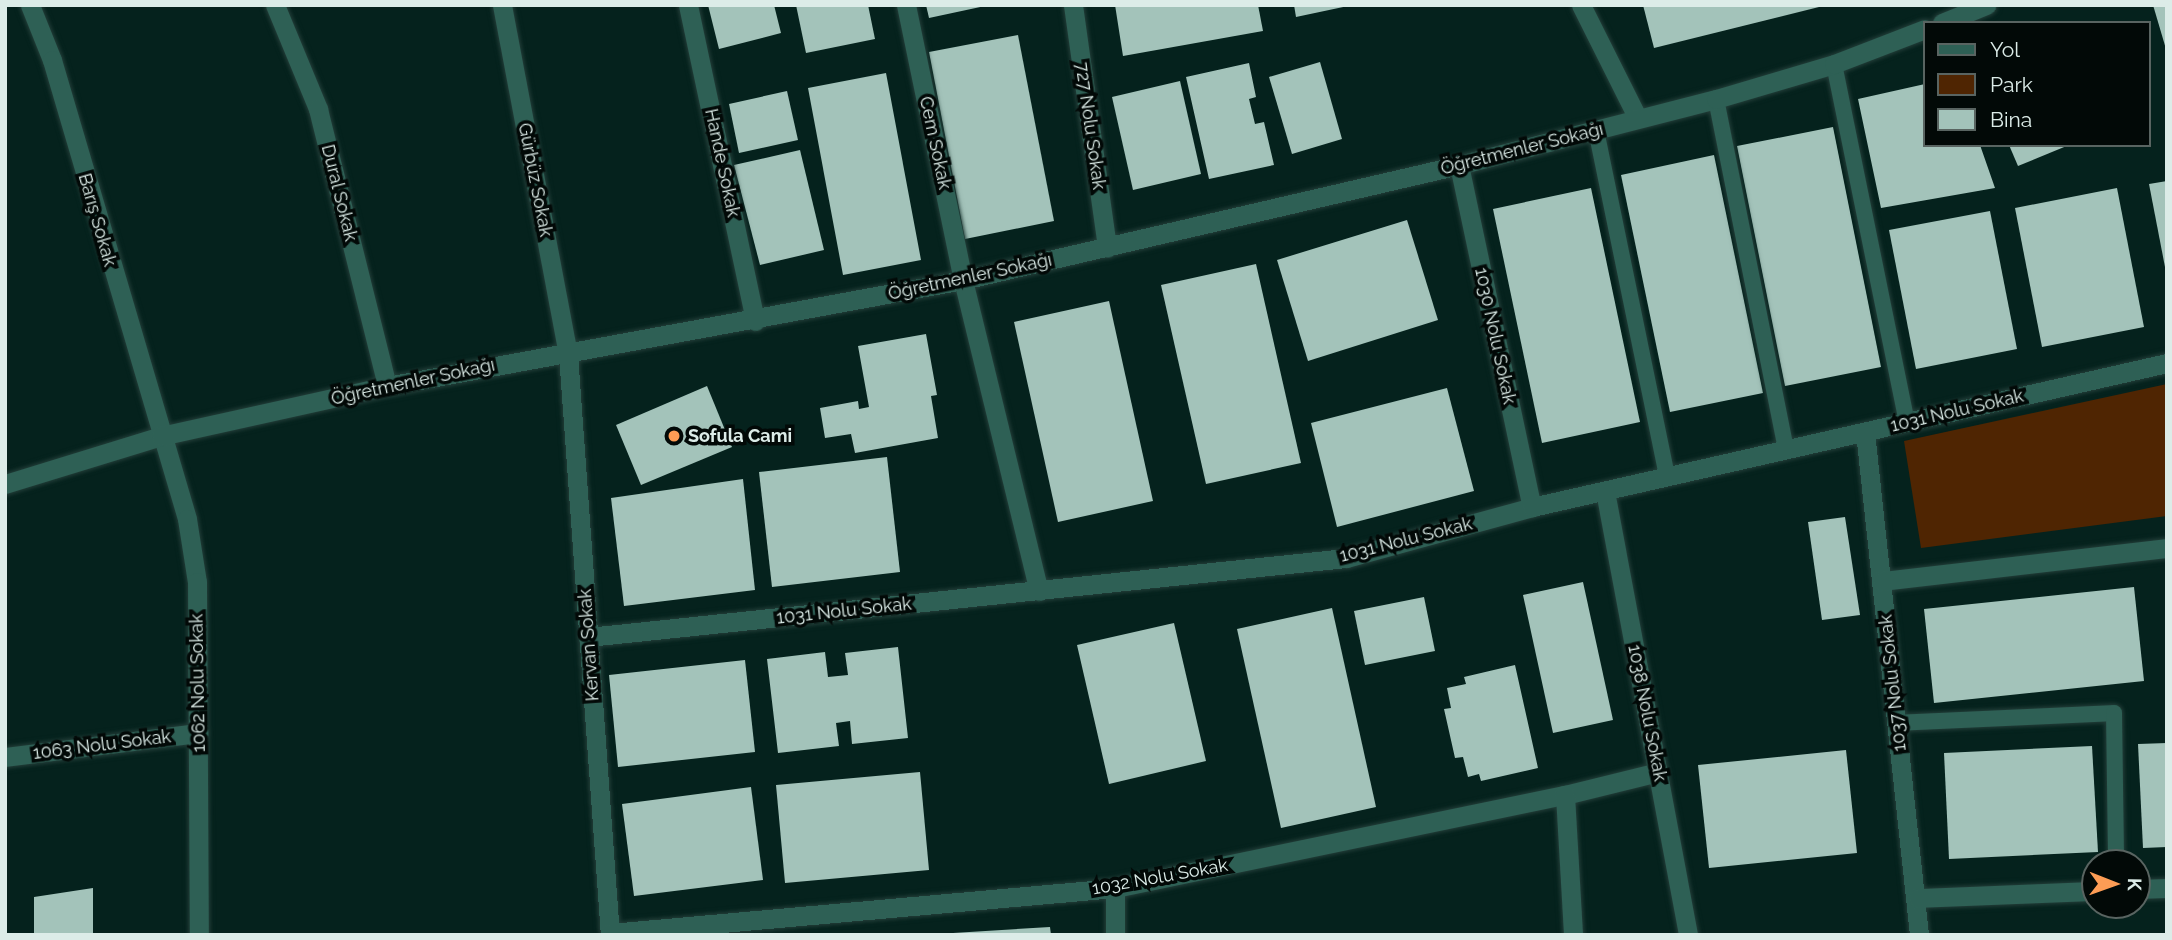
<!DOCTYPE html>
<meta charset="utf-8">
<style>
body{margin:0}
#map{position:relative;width:2172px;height:940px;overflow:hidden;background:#05221d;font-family:Raleway,sans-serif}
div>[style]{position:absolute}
.green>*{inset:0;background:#4f2502}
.building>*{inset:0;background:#a3c3ba}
.roads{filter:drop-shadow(0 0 2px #233e39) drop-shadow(0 0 2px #233e39)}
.service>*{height:16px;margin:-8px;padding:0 8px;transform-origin:8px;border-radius:8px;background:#2e6055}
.minor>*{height:19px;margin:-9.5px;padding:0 9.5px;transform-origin:9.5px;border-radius:9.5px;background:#2e6055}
.dots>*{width:19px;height:19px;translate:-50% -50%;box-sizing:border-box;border:4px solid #020907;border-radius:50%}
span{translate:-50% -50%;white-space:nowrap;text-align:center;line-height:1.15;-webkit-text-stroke:7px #020907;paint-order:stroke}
.street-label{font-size:18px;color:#dcece8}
.poi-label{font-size:18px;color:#dcece8;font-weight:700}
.left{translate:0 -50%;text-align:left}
.frame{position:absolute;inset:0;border:7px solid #dcece8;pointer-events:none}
.legend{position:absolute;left:1923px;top:21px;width:228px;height:126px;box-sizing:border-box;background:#020907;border:2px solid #596461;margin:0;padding:9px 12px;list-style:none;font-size:21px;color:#dcece8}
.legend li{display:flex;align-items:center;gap:14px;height:35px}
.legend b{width:35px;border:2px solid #596461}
.north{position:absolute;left:2081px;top:849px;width:70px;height:70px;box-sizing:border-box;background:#020907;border:2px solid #596461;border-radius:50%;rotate:91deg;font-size:19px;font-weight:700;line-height:28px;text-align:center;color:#dcece8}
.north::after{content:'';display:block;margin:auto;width:24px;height:32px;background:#fd9c55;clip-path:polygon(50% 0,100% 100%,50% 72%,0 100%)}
</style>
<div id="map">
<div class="green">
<i style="clip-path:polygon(2167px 384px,2167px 516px,1921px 548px,1904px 441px)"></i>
</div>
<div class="building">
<i style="clip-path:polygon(708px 5px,774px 5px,781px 33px,719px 49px)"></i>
<i style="clip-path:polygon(796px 5px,868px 5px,875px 39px,806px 53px)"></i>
<i style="clip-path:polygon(926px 5px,984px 5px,985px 6px,929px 18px)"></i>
<i style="clip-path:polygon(1115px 5px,1258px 5px,1263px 31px,1123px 56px)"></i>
<i style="clip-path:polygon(1294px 5px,1347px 5px,1348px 6px,1296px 17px)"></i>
<i style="clip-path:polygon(1643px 5px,1822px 5px,1823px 6px,1654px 48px)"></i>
<i style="clip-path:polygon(2153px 5px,2167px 5px,2167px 49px,2166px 49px)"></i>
<i style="clip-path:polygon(1018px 35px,1054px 221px,965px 239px,929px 52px)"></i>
<i style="clip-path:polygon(1320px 62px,1342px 139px,1292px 154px,1269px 77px)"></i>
<i style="clip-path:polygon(1249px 63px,1256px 97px,1249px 99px,1255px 124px,1264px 122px,1274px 165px,1209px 179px,1186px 77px)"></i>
<i style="clip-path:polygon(886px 73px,921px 260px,843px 275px,808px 88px)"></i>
<i style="clip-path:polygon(1180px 81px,1201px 174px,1133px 190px,1112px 97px)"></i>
<i style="clip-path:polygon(1925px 84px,1925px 145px,1980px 145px,1995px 188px,1881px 208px,1858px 99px)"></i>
<i style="clip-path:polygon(787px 91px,798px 140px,739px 153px,729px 104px)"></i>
<i style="clip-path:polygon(1833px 127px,1881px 367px,1785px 386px,1737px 146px)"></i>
<i style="clip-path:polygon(2009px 145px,2069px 145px,2018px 166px)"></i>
<i style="clip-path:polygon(800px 150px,824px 250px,760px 265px,734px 165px)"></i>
<i style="clip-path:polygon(1714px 155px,1763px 393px,1670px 412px,1621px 175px)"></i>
<i style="clip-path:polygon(2167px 181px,2167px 267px,2165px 267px,2149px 184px)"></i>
<i style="clip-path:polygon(1591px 188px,1640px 422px,1542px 443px,1493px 209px)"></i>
<i style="clip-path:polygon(2117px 188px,2144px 327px,2042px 347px,2015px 208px)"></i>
<i style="clip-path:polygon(1990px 211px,2017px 349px,1916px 369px,1889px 230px)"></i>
<i style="clip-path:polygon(1407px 220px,1438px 320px,1308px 361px,1277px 260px)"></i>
<i style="clip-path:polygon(1256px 264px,1301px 463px,1206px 484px,1161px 285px)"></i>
<i style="clip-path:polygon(1109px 301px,1153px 501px,1058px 522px,1014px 322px)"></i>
<i style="clip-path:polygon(926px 334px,937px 395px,931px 396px,938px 438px,855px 453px,851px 434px,825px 438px,820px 408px,858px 401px,859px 409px,869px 407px,858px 346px)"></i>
<i style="clip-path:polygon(707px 386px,732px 447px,641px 485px,616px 425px)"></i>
<i style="clip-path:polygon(1447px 388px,1474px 491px,1337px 527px,1311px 423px)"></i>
<i style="clip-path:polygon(887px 457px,900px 572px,772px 587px,759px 472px)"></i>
<i style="clip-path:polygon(743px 479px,755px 590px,624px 606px,611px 498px)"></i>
<i style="clip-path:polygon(1845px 517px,1860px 615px,1822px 620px,1808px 522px)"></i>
<i style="clip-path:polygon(1583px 582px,1613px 720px,1553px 733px,1523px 595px)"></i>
<i style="clip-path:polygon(2134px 587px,2144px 681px,1934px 703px,1924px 609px)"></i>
<i style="clip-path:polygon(1424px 597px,1435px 651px,1365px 665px,1354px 611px)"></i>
<i style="clip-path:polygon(1332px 608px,1376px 807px,1281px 828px,1237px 629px)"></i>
<i style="clip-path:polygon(1174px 623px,1206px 761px,1109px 784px,1077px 645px)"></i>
<i style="clip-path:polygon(898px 647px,908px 738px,852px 744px,850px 721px,836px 723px,839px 746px,778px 753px,767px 659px,825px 652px,828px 677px,848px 675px,845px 653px)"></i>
<i style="clip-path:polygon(745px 660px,755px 752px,618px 767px,609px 675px)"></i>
<i style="clip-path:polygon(1515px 665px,1538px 768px,1481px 781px,1479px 774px,1468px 777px,1463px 757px,1455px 758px,1444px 709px,1451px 708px,1447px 688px,1466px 684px,1464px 677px)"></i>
<i style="clip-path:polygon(2167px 743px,2167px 847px,2143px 848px,2138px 744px)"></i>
<i style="clip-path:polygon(2092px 746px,2098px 852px,1949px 859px,1944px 753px)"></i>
<i style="clip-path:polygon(1846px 750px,1857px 853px,1709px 868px,1698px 765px)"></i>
<i style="clip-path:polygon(920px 772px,929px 870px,785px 883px,776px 785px)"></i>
<i style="clip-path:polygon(751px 787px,763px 880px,634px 896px,622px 804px)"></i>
<i style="clip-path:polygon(93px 888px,93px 935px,34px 935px,34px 897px)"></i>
<i style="clip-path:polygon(1050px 927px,1051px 935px,953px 935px,953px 933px)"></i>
</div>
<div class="roads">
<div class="service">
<i style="left:1834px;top:64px;width:365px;rotate:78.5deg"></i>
<i style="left:1716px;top:99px;width:357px;rotate:78.7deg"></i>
<i style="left:1596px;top:130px;width:353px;rotate:78.4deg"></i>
<i style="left:1897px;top:723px;width:217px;rotate:-2.6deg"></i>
<i style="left:2114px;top:713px;width:150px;rotate:89.2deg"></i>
</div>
<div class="minor">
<i style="left:30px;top:5px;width:59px;rotate:68.2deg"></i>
<i style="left:52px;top:60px;width:478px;rotate:73.6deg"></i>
<i style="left:187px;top:519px;width:64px;rotate:81deg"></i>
<i style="left:197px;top:582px;width:353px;rotate:89.7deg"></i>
<i style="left:275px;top:5px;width:113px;rotate:67.5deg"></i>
<i style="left:318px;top:109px;width:285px;rotate:76deg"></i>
<i style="left:502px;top:5px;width:355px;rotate:79.3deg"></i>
<i style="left:568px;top:354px;width:583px;rotate:85.87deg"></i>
<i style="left:688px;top:5px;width:323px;rotate:78deg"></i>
<i style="left:906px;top:5px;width:281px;rotate:78.3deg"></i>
<i style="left:963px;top:280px;width:320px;rotate:76.3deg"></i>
<i style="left:1073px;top:5px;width:245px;rotate:82deg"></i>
<i style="left:1581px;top:5px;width:127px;rotate:63.4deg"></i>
<i style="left:1942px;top:23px;width:48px;rotate:-22.2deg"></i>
<i style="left:1459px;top:165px;width:350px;rotate:78deg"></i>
<i style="left:1865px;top:432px;width:506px;rotate:83.87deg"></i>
<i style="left:5px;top:484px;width:163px;rotate:-17.1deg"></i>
<i style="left:161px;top:436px;width:231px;rotate:-12.5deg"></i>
<i style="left:387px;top:386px;width:586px;rotate:-10.43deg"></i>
<i style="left:963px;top:280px;width:509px;rotate:-13.05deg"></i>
<i style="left:1459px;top:165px;width:265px;rotate:-14.4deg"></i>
<i style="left:1716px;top:99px;width:123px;rotate:-16.5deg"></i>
<i style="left:1834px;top:64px;width:97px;rotate:-21deg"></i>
<i style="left:1605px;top:491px;width:452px;rotate:79.4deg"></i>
<i style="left:1882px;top:581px;width:287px;rotate:-6.6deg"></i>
<i style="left:588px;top:637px;width:762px;rotate:-5.95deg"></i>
<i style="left:1346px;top:558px;width:193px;rotate:-15.3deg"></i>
<i style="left:1532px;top:507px;width:651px;rotate:-12.78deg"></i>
<i style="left:5px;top:757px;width:195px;rotate:-7.1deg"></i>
<i style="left:1565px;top:795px;width:96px;rotate:-13.9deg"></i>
<i style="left:2137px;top:889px;width:30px;rotate:-2deg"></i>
<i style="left:1918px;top:898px;width:177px;rotate:-2.3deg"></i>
<i style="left:610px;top:933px;width:507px;rotate:-5.09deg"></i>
<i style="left:1115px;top:888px;width:460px;rotate:-11.7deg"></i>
<i style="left:1565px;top:795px;width:140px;rotate:86.7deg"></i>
<i style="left:1115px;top:935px;width:47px;rotate:-90deg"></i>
</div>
</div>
<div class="dots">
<i style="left:674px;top:436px;background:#fd9c55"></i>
</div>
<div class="street-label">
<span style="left:1090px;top:126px;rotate:82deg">727 Nolu Sokak</span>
<span style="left:935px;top:143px;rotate:78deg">Cem Sokak</span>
<span style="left:1522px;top:149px;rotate:-14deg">Öğretmenler Sokağı</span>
<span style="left:722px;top:163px;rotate:78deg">Hande Sokak</span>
<span style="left:535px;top:180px;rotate:79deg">Gürbüz Sokak</span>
<span style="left:339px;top:193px;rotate:76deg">Dural Sokak</span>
<span style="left:97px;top:220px;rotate:74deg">Barış Sokak</span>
<span style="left:970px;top:277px;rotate:-12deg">Öğretmenler Sokağı</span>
<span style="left:1495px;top:336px;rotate:78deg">1030 Nolu Sokak</span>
<span style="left:413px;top:382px;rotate:-12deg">Öğretmenler Sokağı</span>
<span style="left:1957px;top:411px;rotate:-13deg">1031 Nolu Sokak</span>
<span style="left:1406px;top:540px;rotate:-14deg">1031 Nolu Sokak</span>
<span style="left:844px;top:611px;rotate:-6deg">1031 Nolu Sokak</span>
<span style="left:589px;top:645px;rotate:-94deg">Kervan Sokak</span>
<span style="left:198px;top:683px;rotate:-91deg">1062 Nolu Sokak</span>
<span style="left:1893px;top:683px;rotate:-96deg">1037 Nolu Sokak</span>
<span style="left:1647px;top:713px;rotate:79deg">1038 Nolu Sokak</span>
<span style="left:102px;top:745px;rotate:-7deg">1063 Nolu Sokak</span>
<span style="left:1160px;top:877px;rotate:-10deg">1032 Nolu Sokak</span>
</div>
<div class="poi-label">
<span class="left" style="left:688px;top:436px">Sofula Cami</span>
</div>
<div class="frame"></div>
<ul class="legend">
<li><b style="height:9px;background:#2e6055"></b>Yol</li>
<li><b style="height:19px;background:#4f2502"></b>Park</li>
<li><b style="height:19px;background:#a3c3ba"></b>Bina</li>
</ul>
<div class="north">K</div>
</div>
